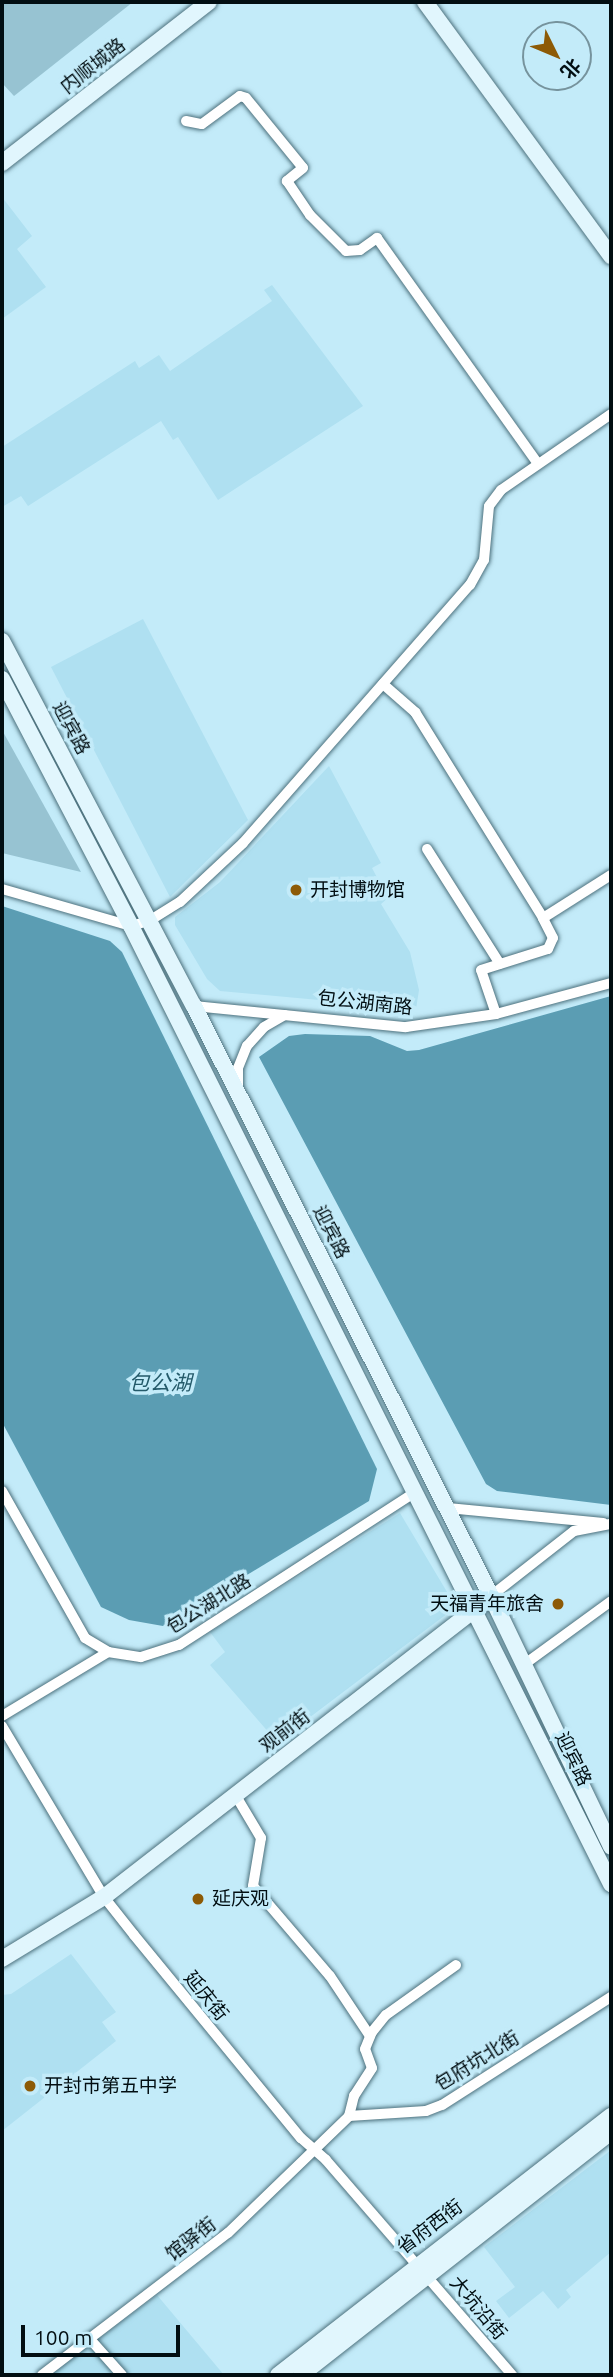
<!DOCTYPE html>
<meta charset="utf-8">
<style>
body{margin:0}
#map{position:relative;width:613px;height:2377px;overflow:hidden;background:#c3ebf9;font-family:Ubuntu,"Noto Sans SC",sans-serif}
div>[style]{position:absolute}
.built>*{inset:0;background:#afe0f1}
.green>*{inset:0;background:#97c3d2}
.water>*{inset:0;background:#5b9db3}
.roads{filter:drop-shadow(0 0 2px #4d717d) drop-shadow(0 0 2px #4d717d)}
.street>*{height:10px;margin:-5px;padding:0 5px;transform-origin:5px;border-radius:5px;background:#fff}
.secondary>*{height:16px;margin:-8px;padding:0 8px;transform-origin:8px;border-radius:8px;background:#e1f6fd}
.dots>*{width:19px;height:19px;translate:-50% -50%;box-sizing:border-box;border:4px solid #c3ebf9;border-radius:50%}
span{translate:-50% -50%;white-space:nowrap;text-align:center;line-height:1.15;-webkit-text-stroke:7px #c3ebf9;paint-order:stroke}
.street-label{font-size:19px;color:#020e12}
.poi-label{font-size:19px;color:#020e12}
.left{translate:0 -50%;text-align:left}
.right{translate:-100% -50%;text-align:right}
.water-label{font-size:21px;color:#245a6a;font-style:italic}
.frame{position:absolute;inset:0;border:4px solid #020e12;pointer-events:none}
.north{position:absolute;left:522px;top:21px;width:70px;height:70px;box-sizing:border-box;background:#c3ebf9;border:2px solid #76939d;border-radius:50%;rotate:133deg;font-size:19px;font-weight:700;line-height:28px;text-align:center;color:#020e12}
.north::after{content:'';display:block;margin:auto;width:24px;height:32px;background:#8d5a06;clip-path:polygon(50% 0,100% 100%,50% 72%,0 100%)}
.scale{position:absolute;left:21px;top:2325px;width:159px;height:32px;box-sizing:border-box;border:4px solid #020e12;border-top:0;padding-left:9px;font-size:21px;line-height:24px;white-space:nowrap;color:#020e12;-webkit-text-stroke:5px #c3ebf9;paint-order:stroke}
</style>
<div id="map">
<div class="built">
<i style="clip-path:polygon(2px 197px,32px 236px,17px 249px,46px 287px,2px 319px)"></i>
<i style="clip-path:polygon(272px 285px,363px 406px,218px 500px,178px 437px,173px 440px,161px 421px,28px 506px,21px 496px,2px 507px,2px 447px,135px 361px,139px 368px,159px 355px,170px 371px,272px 301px,264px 290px)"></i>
<i style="clip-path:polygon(143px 619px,248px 820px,170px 897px,51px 667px)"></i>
<i style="clip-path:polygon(329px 766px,381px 863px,372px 868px,388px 898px,381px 904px,410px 952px,419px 990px,416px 1009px,220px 991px,207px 979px,175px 925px,175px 917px,220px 882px)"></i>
<i style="clip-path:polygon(400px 1513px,456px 1607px,277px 1742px,210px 1665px,225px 1652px,210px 1632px)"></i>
<i style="clip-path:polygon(71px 1954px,116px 2012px,102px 2022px,116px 2041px,2px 2131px,2px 1995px,11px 1994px)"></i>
<i style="clip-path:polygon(611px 2150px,611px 2252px,566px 2290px,571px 2297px,558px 2309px,543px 2291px,509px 2318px,496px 2301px,515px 2287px,484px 2247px)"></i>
<i style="clip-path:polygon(157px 2295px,224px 2375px,50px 2375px)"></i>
</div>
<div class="green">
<i style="clip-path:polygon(2px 2px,133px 2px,14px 96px,2px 83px)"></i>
<i style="clip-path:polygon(2px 730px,81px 872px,2px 853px)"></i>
</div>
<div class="water">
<i style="clip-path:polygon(2px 906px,110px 941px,122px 952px,377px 1469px,369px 1501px,163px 1626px,129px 1620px,101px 1607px,2px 1422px)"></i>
<i style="clip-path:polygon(611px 996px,611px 1505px,497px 1491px,486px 1484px,259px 1057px,289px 1036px,305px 1034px,370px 1036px,407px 1051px,419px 1050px)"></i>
</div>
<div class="roads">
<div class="street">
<i style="left:186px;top:121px;width:16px;rotate:11deg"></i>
<i style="left:202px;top:124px;width:47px;rotate:-36.4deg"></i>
<i style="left:240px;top:96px;width:6px;rotate:18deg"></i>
<i style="left:246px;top:98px;width:90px;rotate:50.8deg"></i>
<i style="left:303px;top:168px;width:21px;rotate:141deg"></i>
<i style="left:287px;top:181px;width:41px;rotate:55.9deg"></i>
<i style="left:310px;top:215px;width:51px;rotate:45deg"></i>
<i style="left:346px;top:251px;width:14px;rotate:-4deg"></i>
<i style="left:360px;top:250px;width:21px;rotate:-35deg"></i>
<i style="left:377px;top:238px;width:277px;rotate:54.5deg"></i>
<i style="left:383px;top:684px;width:43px;rotate:41.2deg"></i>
<i style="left:415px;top:712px;width:243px;rotate:58.1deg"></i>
<i style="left:427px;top:849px;width:136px;rotate:57.6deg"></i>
<i style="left:2px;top:889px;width:134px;rotate:16deg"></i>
<i style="left:131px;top:926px;width:19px;rotate:-16deg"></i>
<i style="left:149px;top:921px;width:36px;rotate:-32deg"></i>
<i style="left:180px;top:902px;width:86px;rotate:-43.1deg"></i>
<i style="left:243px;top:843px;width:344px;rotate:-48.7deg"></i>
<i style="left:470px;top:585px;width:29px;rotate:-61deg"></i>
<i style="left:484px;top:560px;width:54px;rotate:-84.7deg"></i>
<i style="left:489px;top:506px;width:20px;rotate:-53deg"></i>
<i style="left:501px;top:490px;width:134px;rotate:-34.6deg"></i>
<i style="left:194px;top:1006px;width:213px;rotate:5.7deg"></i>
<i style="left:406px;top:1027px;width:91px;rotate:-8.2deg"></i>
<i style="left:496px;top:1014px;width:119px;rotate:-15.1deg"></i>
<i style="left:496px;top:1014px;width:46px;rotate:-108.8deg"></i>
<i style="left:481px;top:970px;width:70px;rotate:-17.4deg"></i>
<i style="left:548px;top:949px;width:12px;rotate:-66deg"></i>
<i style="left:553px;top:938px;width:22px;rotate:-117deg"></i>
<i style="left:543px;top:918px;width:80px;rotate:-32.3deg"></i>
<i style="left:238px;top:1090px;width:22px;rotate:-90deg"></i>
<i style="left:238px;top:1068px;width:24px;rotate:-68deg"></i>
<i style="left:247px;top:1046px;width:25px;rotate:-48deg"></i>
<i style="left:264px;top:1027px;width:24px;rotate:-30deg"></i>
<i style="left:2px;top:1491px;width:169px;rotate:60.5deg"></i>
<i style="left:85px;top:1638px;width:27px;rotate:31deg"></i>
<i style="left:108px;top:1652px;width:33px;rotate:9deg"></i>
<i style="left:141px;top:1657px;width:40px;rotate:-18deg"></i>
<i style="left:179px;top:1645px;width:280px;rotate:-32.9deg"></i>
<i style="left:448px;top:1508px;width:156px;rotate:5.5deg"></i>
<i style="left:491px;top:1596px;width:105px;rotate:-38.1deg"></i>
<i style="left:574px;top:1531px;width:38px;rotate:-11deg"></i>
<i style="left:522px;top:1666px;width:110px;rotate:-36.1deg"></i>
<i style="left:2px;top:1716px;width:124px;rotate:-31.1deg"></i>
<i style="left:2px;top:1726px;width:199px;rotate:59.2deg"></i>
<i style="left:104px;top:1897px;width:48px;rotate:51.7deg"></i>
<i style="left:134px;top:1935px;width:263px;rotate:50.6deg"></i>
<i style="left:301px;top:2138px;width:33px;rotate:41deg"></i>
<i style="left:326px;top:2160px;width:284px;rotate:49.1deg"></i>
<i style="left:236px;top:1796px;width:49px;rotate:59.2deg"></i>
<i style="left:261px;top:1838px;width:49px;rotate:99.5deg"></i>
<i style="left:253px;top:1886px;width:118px;rotate:49.5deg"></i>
<i style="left:330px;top:1976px;width:72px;rotate:56.3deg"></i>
<i style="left:349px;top:2116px;width:21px;rotate:-76deg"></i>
<i style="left:354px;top:2096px;width:33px;rotate:-57deg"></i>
<i style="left:372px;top:2068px;width:20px;rotate:-110deg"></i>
<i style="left:365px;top:2049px;width:18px;rotate:-68deg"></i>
<i style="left:372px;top:2032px;width:22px;rotate:-51deg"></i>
<i style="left:386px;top:2015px;width:86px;rotate:-35.5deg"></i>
<i style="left:89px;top:2338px;width:50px;rotate:48.3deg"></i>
<i style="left:42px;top:2375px;width:234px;rotate:-37.4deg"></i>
<i style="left:228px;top:2233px;width:168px;rotate:-44deg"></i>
<i style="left:349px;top:2116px;width:77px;rotate:-3.7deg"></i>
<i style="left:426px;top:2111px;width:17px;rotate:-21deg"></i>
<i style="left:442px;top:2105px;width:201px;rotate:-32.6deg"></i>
</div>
<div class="secondary">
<i style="left:425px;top:2px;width:315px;rotate:53.8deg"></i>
<i style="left:2px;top:163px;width:262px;rotate:-37.9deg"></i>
<i style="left:2px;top:641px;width:412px;rotate:62.3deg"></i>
<i style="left:194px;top:1006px;width:661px;rotate:63.28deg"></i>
<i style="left:491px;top:1596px;width:278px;rotate:64.4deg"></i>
<i style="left:2px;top:679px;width:279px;rotate:62.4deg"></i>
<i style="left:131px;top:926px;width:1072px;rotate:63.39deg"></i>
<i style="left:2px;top:1959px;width:119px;rotate:-31.3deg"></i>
<i style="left:104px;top:1897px;width:481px;rotate:-37.8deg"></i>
<i style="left:278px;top:2375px;width:422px;rotate:-37.9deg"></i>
<i style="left:301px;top:2375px;width:394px;rotate:-38.1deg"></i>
</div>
</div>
<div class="dots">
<i style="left:296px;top:890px;background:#8d5a06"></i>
<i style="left:558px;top:1604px;background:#8d5a06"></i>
<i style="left:198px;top:1899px;background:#8d5a06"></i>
<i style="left:30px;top:2086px;background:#8d5a06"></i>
</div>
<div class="street-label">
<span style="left:93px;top:66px;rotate:-38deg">内顺城路</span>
<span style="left:71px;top:728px;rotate:62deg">迎宾路</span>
<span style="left:365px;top:1003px;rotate:6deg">包公湖南路</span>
<span style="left:331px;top:1232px;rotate:63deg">迎宾路</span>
<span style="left:209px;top:1604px;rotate:-32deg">包公湖北路</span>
<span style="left:285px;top:1731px;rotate:-38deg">观前街</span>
<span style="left:573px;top:1759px;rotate:64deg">迎宾路</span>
<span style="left:206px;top:1996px;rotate:51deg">延庆街</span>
<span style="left:477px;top:2061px;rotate:-32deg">包府坑北街</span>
<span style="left:430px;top:2227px;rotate:-37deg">省府西街</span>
<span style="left:191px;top:2239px;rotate:-38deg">馆驿街</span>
<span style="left:478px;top:2308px;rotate:50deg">大坑沿街</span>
</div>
<div class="poi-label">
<span class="left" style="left:310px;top:890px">开封博物馆</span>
<span class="right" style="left:544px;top:1604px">天福青年旅舍</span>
<span class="left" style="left:212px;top:1899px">延庆观</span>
<span class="left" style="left:44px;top:2086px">开封市第五中学</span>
</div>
<div class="water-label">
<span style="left:160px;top:1382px">包公湖</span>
</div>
<div class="frame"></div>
<div class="north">北</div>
<div class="scale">100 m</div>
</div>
